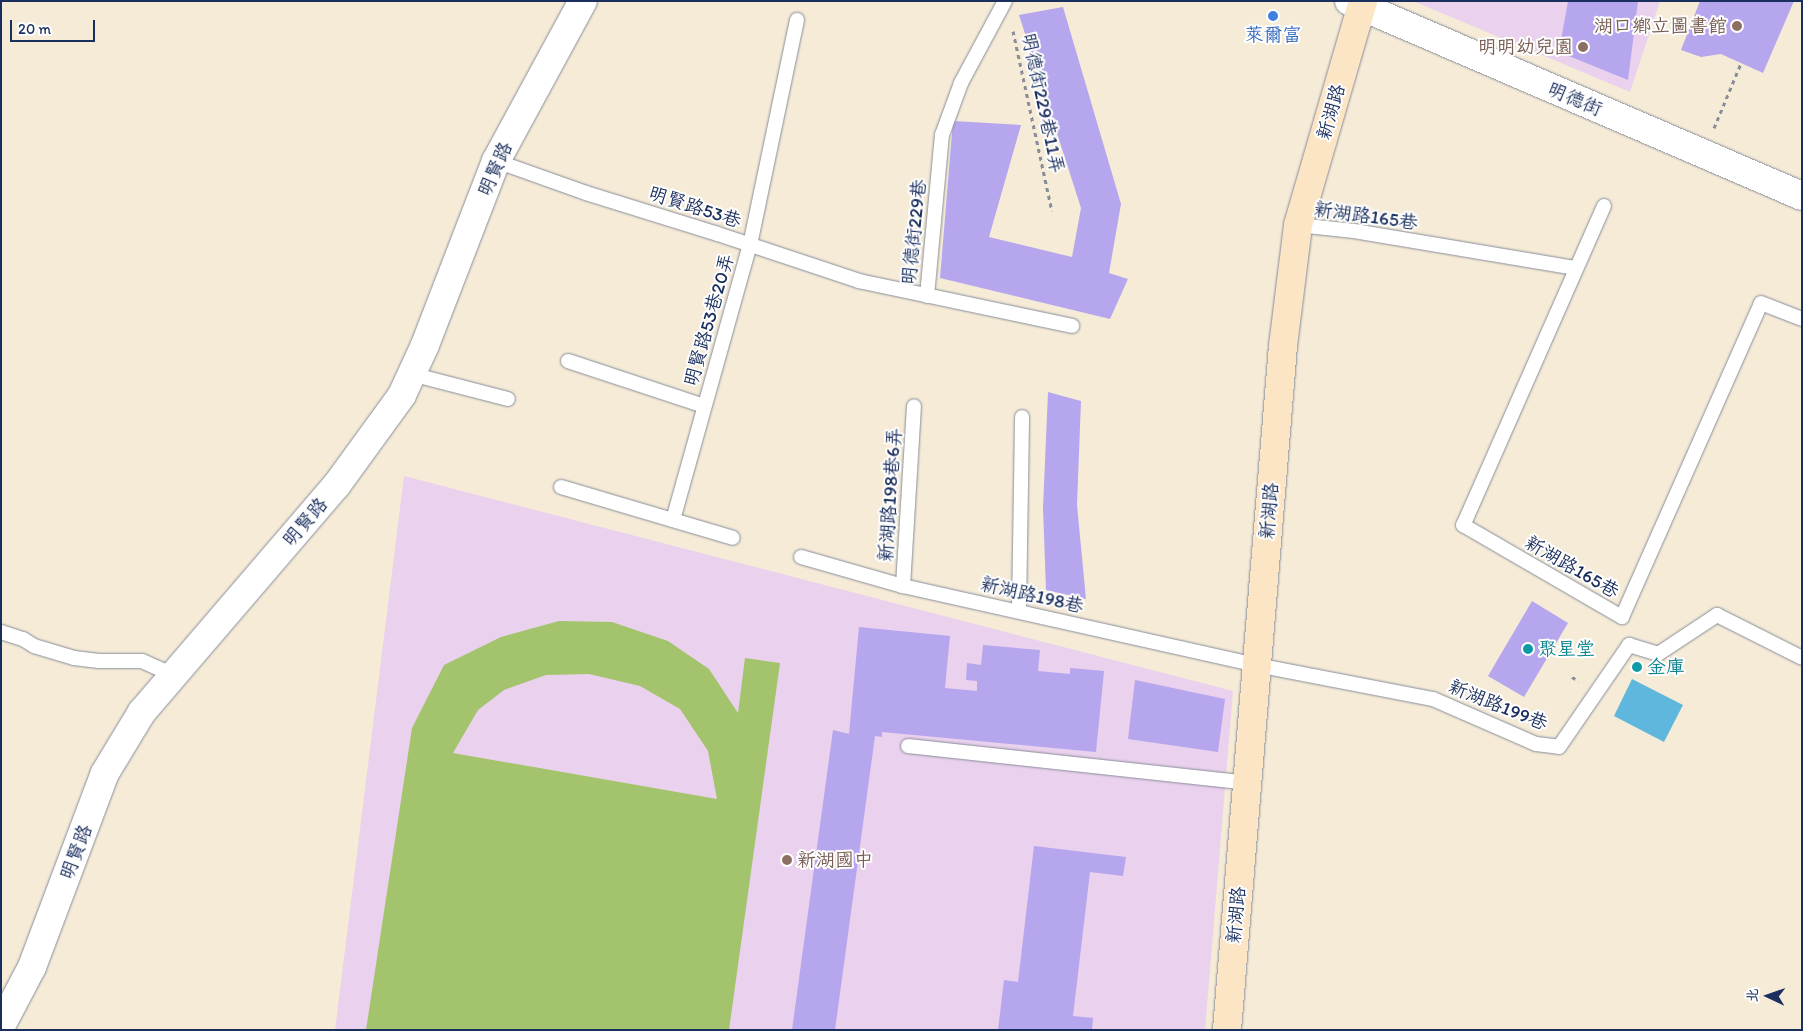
<!DOCTYPE html>
<meta charset="utf-8">
<style>
body{margin:0}
#map{position:relative;width:1803px;height:1031px;overflow:hidden;background:#f5ebd7;font-family:Itim,"LXGW WenKai TC",sans-serif}
div>[style]{position:absolute}
.built>*{inset:0;background:#ead1ed}
.green>*{inset:0;background:#a3c46c}
.water>*{inset:0;background:#60b7dd}
.building>*{inset:0;background:#b6a6ee}
.round{border-radius:50%}
.path>*{height:3px;margin-top:-1.5px;transform-origin:0;background:repeating-linear-gradient(90deg,#888d9a 0 4px,transparent 0 8px)}
.roads{filter:drop-shadow(0 0 1px #888d9a) drop-shadow(0 0 1px #888d9a)}
.lane>*{height:14px;margin:-7px;padding:0 7px;transform-origin:7px;border-radius:7px;background:#fff}
.street>*{height:28px;margin:-14px;padding:0 14px;transform-origin:14px;border-radius:14px;background:#fff}
.secondary>*{height:28px;margin:-14px;padding:0 14px;transform-origin:14px;border-radius:14px;background:#fce5c4}
.dots>*{width:14px;height:14px;translate:-50% -50%;box-sizing:border-box;border:2px solid #fff;border-radius:50%}
span{translate:-50% -50%;white-space:nowrap;text-align:center;line-height:1.15;-webkit-text-stroke:4px #fff;paint-order:stroke}
.education-label{font-size:19px;color:#785e54}
.right{translate:-100% -50%;text-align:right}
.left{translate:0 -50%;text-align:left}
.shop-label{font-size:19px;color:#366cbe}
.street-label{font-size:19px;color:#1b2f5e}
.culture-label{font-size:19px;color:#0d838f}
.frame{position:absolute;inset:0;border:2px solid #1b2f5e;pointer-events:none}
.north{position:absolute;left:1743px;top:971px;width:50px;height:50px;-webkit-text-stroke:4px #fff;paint-order:stroke;rotate:273deg;font-size:14px;font-weight:700;line-height:20px;text-align:center;color:#1b2f5e}
.north::after{content:'';display:block;margin:auto;width:18px;height:22px;background:#1b2f5e;clip-path:polygon(50% 0,100% 100%,50% 72%,0 100%)}
.scale{position:absolute;left:10px;top:20px;width:85px;height:22px;box-sizing:border-box;border:2px solid #1b2f5e;border-top:0;padding-left:6px;font-size:15px;line-height:18px;white-space:nowrap;color:#1b2f5e;-webkit-text-stroke:4px #fff;paint-order:stroke}
</style>
<div id="map">
<div class="built">
<i style="clip-path:polygon(1413px 1px,1660px 1px,1630px 92px)"></i>
<i style="clip-path:polygon(404px 476px,1233px 691px,1205px 1030px,335px 1030px)"></i>
</div>
<div class="green">
<i style="clip-path:polygon(evenodd,559px 621px,612px 622px,668px 641px,709px 669px,738px 713px,745px 658px,780px 663px,729px 1030px,366px 1030px,412px 728px,444px 665px,501px 637px,559px 621px,589px 674px,640px 686px,680px 709px,708px 751px,717px 799px,453px 753px,478px 710px,504px 690px,546px 675px,589px 674px)"></i>
</div>
<div class="water">
<i style="clip-path:polygon(1632px 679px,1683px 705px,1664px 742px,1614px 716px)"></i>
</div>
<div class="building">
<i style="clip-path:polygon(1568px 1px,1638px 1px,1628px 80px,1559px 52px)"></i>
<i style="clip-path:polygon(1700px 1px,1794px 1px,1763px 73px,1721px 54px,1701px 57px,1681px 50px)"></i>
<i style="clip-path:polygon(1063px 7px,1121px 204px,1109px 273px,1128px 279px,1110px 319px,940px 278px,953px 121px,1021px 125px,989px 237px,1072px 257px,1081px 208px,1019px 15px)"></i>
<i style="clip-path:polygon(1048px 392px,1081px 401px,1077px 505px,1086px 599px,1046px 590px,1043px 508px)"></i>
<i style="clip-path:polygon(1532px 601px,1568px 623px,1524px 697px,1488px 676px)"></i>
<i style="clip-path:polygon(859px 627px,950px 636px,945px 688px,977px 691px,977px 681px,966px 680px,967px 663px,981px 665px,983px 645px,1040px 650px,1038px 671px,1070px 674px,1070px 668px,1104px 671px,1096px 752px,882px 732px,882px 737px,875px 736px,835px 1030px,792px 1030px,833px 730px,849px 734px)"></i>
<i class="round" style="left:1631px;top:660px;width:12px;height:12px"></i>
<i style="clip-path:polygon(1135px 680px,1225px 699px,1218px 752px,1128px 739px)"></i>
<i style="clip-path:polygon(1034px 846px,1126px 857px,1123px 876px,1090px 872px,1073px 1016px,1093px 1018px,1092px 1030px,998px 1030px,1004px 980px,1018px 982px)"></i>
</div>
<div class="path">
<i style="left:1013px;top:31px;width:184px;rotate:77.8deg"></i>
<i style="left:1714px;top:128px;width:70px;rotate:-67.4deg"></i>
<i style="left:1572px;top:677px;width:8px;rotate:30deg"></i>
</div>
<div class="roads">
<div class="lane">
<i style="left:496px;top:161px;width:96px;rotate:19.6deg"></i>
<i style="left:586px;top:193px;width:138px;rotate:17.3deg"></i>
<i style="left:718px;top:234px;width:149px;rotate:18.4deg"></i>
<i style="left:859px;top:281px;width:218px;rotate:11.9deg"></i>
<i style="left:1604px;top:206px;width:349px;rotate:113.8deg"></i>
<i style="left:1463px;top:525px;width:184px;rotate:30.1deg"></i>
<i style="left:1622px;top:617px;width:343px;rotate:-66.1deg"></i>
<i style="left:1761px;top:303px;width:44px;rotate:21.3deg"></i>
<i style="left:1298px;top:225px;width:56px;rotate:6.1deg"></i>
<i style="left:1354px;top:231px;width:225px;rotate:9.5deg"></i>
<i style="left:927px;top:296px;width:162px;rotate:-84.7deg"></i>
<i style="left:942px;top:135px;width:55px;rotate:-69.9deg"></i>
<i style="left:961px;top:83px;width:93px;rotate:-61.8deg"></i>
<i style="left:568px;top:361px;width:143px;rotate:18.3deg"></i>
<i style="left:411px;top:374px;width:100px;rotate:14.5deg"></i>
<i style="left:561px;top:487px;width:179px;rotate:16.5deg"></i>
<i style="left:673px;top:520px;width:286px;rotate:-74.4deg"></i>
<i style="left:750px;top:245px;width:230px;rotate:-78.2deg"></i>
<i style="left:801px;top:557px;width:106px;rotate:15.9deg"></i>
<i style="left:903px;top:586px;width:362px;rotate:12.6deg"></i>
<i style="left:1256px;top:665px;width:180px;rotate:10.9deg"></i>
<i style="left:1433px;top:699px;width:112px;rotate:23.6deg"></i>
<i style="left:1536px;top:744px;width:23px;rotate:7deg"></i>
<i style="left:1559px;top:747px;width:124px;rotate:-55.5deg"></i>
<i style="left:1629px;top:645px;width:30px;rotate:17deg"></i>
<i style="left:1658px;top:654px;width:71px;rotate:-33.5deg"></i>
<i style="left:1717px;top:615px;width:95px;rotate:26.8deg"></i>
<i style="left:903px;top:586px;width:180px;rotate:-86.5deg"></i>
<i style="left:1019px;top:611px;width:194px;rotate:-89.1deg"></i>
<i style="left:1px;top:632px;width:23px;rotate:18deg"></i>
<i style="left:23px;top:639px;width:13px;rotate:32deg"></i>
<i style="left:34px;top:646px;width:42px;rotate:16.7deg"></i>
<i style="left:74px;top:658px;width:25px;rotate:7deg"></i>
<i style="left:99px;top:661px;width:43px"></i>
<i style="left:142px;top:661px;width:35px;rotate:24deg"></i>
<i style="left:908px;top:746px;width:341px;rotate:6.2deg"></i>
</div>
<div class="street">
<i style="left:1349px;top:1px;width:493px;rotate:23.3deg"></i>
<i style="left:1px;top:1026px;width:67px;rotate:-62.3deg"></i>
<i style="left:32px;top:967px;width:207px;rotate:-69.4deg"></i>
<i style="left:105px;top:773px;width:71px;rotate:-58.8deg"></i>
<i style="left:142px;top:712px;width:298px;rotate:-49.4deg"></i>
<i style="left:336px;top:486px;width:112px;rotate:-54deg"></i>
<i style="left:402px;top:395px;width:55px;rotate:-65.3deg"></i>
<i style="left:425px;top:345px;width:197px;rotate:-68.9deg"></i>
<i style="left:496px;top:161px;width:182px;rotate:-61.5deg"></i>
</div>
<div class="secondary">
<i style="left:1227px;top:1030px;width:686px;rotate:-85.32deg"></i>
<i style="left:1283px;top:346px;width:122px;rotate:-82.9deg"></i>
<i style="left:1298px;top:225px;width:233px;rotate:-73.8deg"></i>
</div>
</div>
<div class="dots">
<i style="left:1273px;top:16px;background:#3f7fe0"></i>
<i style="left:1737px;top:26px;background:#8d6e63"></i>
<i style="left:1583px;top:47px;background:#8d6e63"></i>
<i style="left:1528px;top:649px;background:#0f9aa8"></i>
<i style="left:1637px;top:667px;background:#0f9aa8"></i>
<i style="left:787px;top:860px;background:#8d6e63"></i>
</div>
<div class="education-label">
<span class="right" style="left:1727px;top:26px">湖口鄉立圖書館</span>
<span class="right" style="left:1573px;top:47px">明明幼兒園</span>
<span class="left" style="left:797px;top:860px">新湖國中</span>
</div>
<div class="shop-label">
<span style="left:1273px;top:35px">萊爾富</span>
</div>
<div class="street-label">
<span style="left:1575px;top:99px;rotate:23deg">明德街</span>
<span style="left:1043px;top:103px;rotate:78deg">明德街229巷11弄</span>
<span style="left:1331px;top:112px;rotate:-74deg">新湖路</span>
<span style="left:495px;top:169px;rotate:-66deg">明賢路</span>
<span style="left:695px;top:207px;rotate:18deg">明賢路53巷</span>
<span style="left:1366px;top:216px;rotate:8deg">新湖路165巷</span>
<span style="left:914px;top:232px;rotate:-84deg">明德街229巷</span>
<span style="left:709px;top:320px;rotate:-74deg">明賢路53巷20弄</span>
<span style="left:890px;top:495px;rotate:-86deg">新湖路198巷6弄</span>
<span style="left:1269px;top:511px;rotate:-85deg">新湖路</span>
<span style="left:305px;top:522px;rotate:-49deg">明賢路</span>
<span style="left:1572px;top:567px;rotate:30deg">新湖路165巷</span>
<span style="left:1032px;top:595px;rotate:13deg">新湖路198巷</span>
<span style="left:1498px;top:705px;rotate:22deg">新湖路199巷</span>
<span style="left:76px;top:852px;rotate:-69deg">明賢路</span>
<span style="left:1236px;top:915px;rotate:-85deg">新湖路</span>
</div>
<div class="culture-label">
<span class="left" style="left:1538px;top:649px">聚星堂</span>
<span class="left" style="left:1647px;top:667px">金庫</span>
</div>
<div class="frame"></div>
<div class="north">北</div>
<div class="scale">20 m</div>
</div>
